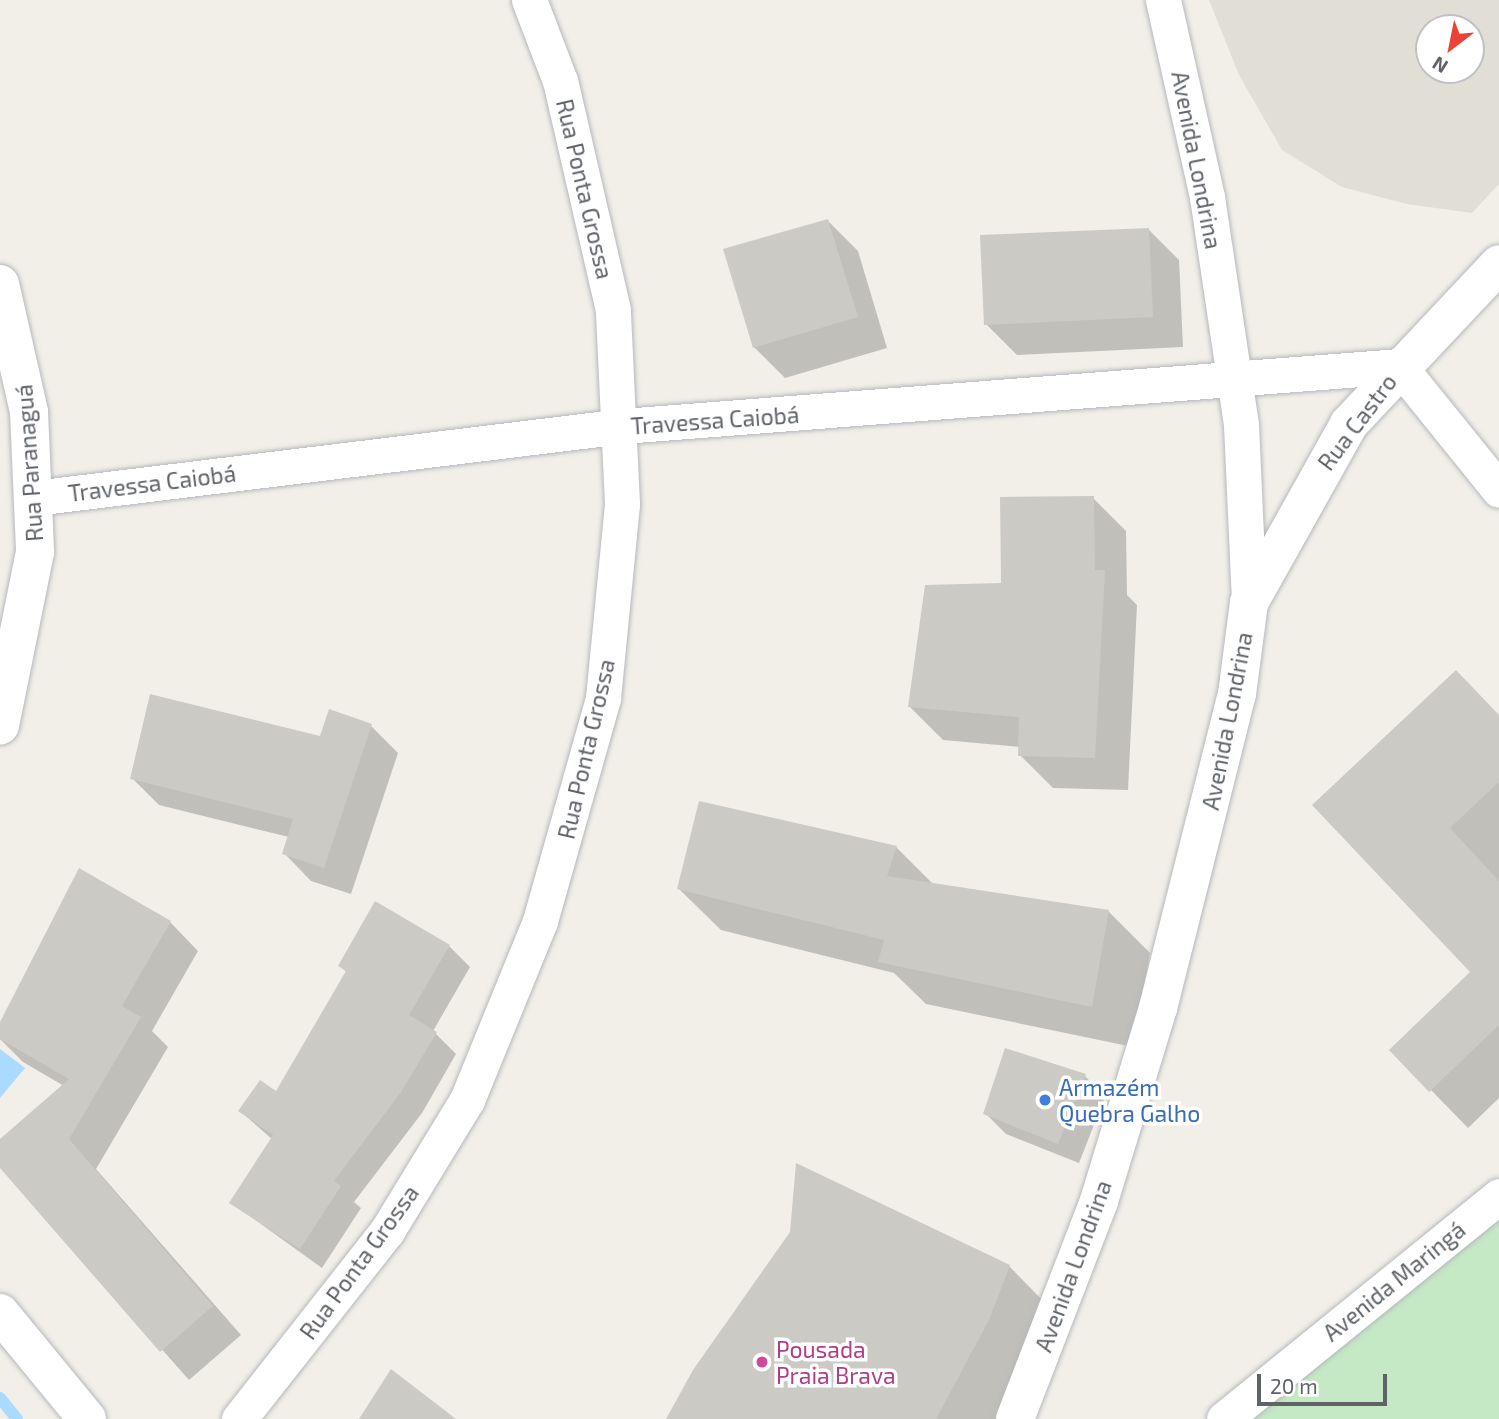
<!DOCTYPE html>
<meta charset="utf-8">
<style>
body{margin:0}
#map{position:relative;width:1499px;height:1419px;overflow:hidden;background:#f1efe8;font-family:"Exo 2",sans-serif}
div>[style]{position:absolute}
.education>*{inset:0;background:#e1ded6}
.green>*{inset:0;background:#c5e8c5}
.water>*{inset:0;background:#aadaff}
.shadow>*{inset:0;background:#0003}
.stream>*{height:12px;margin:-6px;padding:0 6px;transform-origin:6px;border-radius:6px;background:#aadaff}
.building>*{inset:0;background:#cccac5}
.roads{filter:drop-shadow(0 0 2px #b5b8bc) drop-shadow(0 0 2px #b5b8bc)}
.minor>*{height:35px;margin:-17.5px;padding:0 17.5px;transform-origin:17.5px;border-radius:17.5px;background:#fff}
.tertiary>*{height:38px;margin:-19px;padding:0 19px;transform-origin:19px;border-radius:19px;background:#fff}
.dots>*{width:19px;height:19px;translate:-50% -50%;box-sizing:border-box;border:4px solid #fff;border-radius:50%}
span{translate:-50% -50%;white-space:nowrap;text-align:center;line-height:1.15;-webkit-text-stroke:7px #fff;paint-order:stroke}
.street-label{font-size:23px;color:#5f6368}
.shop-label{font-size:23px;color:#366cbe}
.left{translate:0 -50%;text-align:left}
.hotel-label{font-size:23px;color:#b23c85}
.north{position:absolute;left:1415px;top:14px;width:70px;height:70px;box-sizing:border-box;background:#fff;border:2px solid #bfc1c3;border-radius:50%;rotate:212deg;font-size:19px;font-weight:700;line-height:28px;text-align:center;color:#5f6368}
.north::after{content:'';display:block;margin:auto;width:24px;height:32px;background:#ea4335;clip-path:polygon(50% 0,100% 100%,50% 72%,0 100%)}
.scale{position:absolute;left:1257px;top:1374px;width:130px;height:32px;box-sizing:border-box;border:4px solid #5f6368;border-top:0;padding-left:9px;font-size:21px;line-height:24px;white-space:nowrap;color:#5f6368;-webkit-text-stroke:5px #fff;paint-order:stroke}
</style>
<div id="map">
<div class="education">
<i style="clip-path:polygon(evenodd,1209px 0,1499px 0,1499px 184px,1472px 213px,1407px 204px,1342px 187px,1282px 150px,1239px 75px,1209px 0,1429px 28px,1471px 28px,1471px 70px,1429px 70px,1429px 28px)"></i>
</div>
<div class="green">
<i style="clip-path:polygon(1499px 1209px,1499px 1419px,1249px 1419px)"></i>
</div>
<div class="water">
<i style="clip-path:polygon(0 1049px,25px 1068px,0 1098px)"></i>
</div>
<div class="shadow">
<i style="clip-path:polygon(828px 221px,858px 251px,887px 348px,785px 378px,754px 347px)"></i>
<i style="clip-path:polygon(1149px 230px,1179px 260px,1183px 347px,1017px 355px,986px 324px)"></i>
<i style="clip-path:polygon(1093px 498px,1126px 531px,1127px 595px,1137px 605px,1128px 790px,1053px 788px,1020px 755px,1020px 747px,943px 740px,910px 707px,1003px 584px)"></i>
<i style="clip-path:polygon(1499px 716px,1499px 1098px,1468px 1128px,1431px 1090px,1473px 972px,1314px 805px)"></i>
<i style="clip-path:polygon(371px 726px,398px 753px,351px 894px,311px 881px,284px 853px,289px 837px,159px 805px,132px 778px)"></i>
<i style="clip-path:polygon(896px 847px,934px 885px,1108px 911px,1150px 953px,1133px 1047px,926px 1004px,894px 973px,721px 930px,679px 889px)"></i>
<i style="clip-path:polygon(170px 922px,198px 951px,152px 1031px,168px 1047px,96px 1169px,241px 1335px,189px 1380px,0 1166px,0 1141px,64px 1086px,23px 1062px,0 1039px,0 1024px)"></i>
<i style="clip-path:polygon(449px 946px,470px 967px,433px 1031px,456px 1054px,422px 1113px,354px 1202px,361px 1208px,322px 1268px,232px 1203px,273px 1140px,240px 1111px,276px 1093px,347px 973px,340px 965px)"></i>
<i style="clip-path:polygon(1085px 1076px,1105px 1097px,1079px 1163px,1006px 1134px,985px 1113px)"></i>
<i style="clip-path:polygon(1009px 1266px,1052px 1310px,1002px 1419px,668px 1419px)"></i>
</div>
<div class="stream">
<i style="left:0;top:1398px;width:27px;rotate:51deg"></i>
</div>
<div class="building">
<i style="clip-path:polygon(828px 219px,858px 317px,753px 348px,723px 249px)"></i>
<i style="clip-path:polygon(1149px 228px,1153px 317px,984px 325px,980px 235px)"></i>
<i style="clip-path:polygon(1094px 496px,1095px 570px,1105px 570px,1095px 758px,1018px 756px,1019px 717px,908px 707px,925px 585px,1001px 583px,1000px 497px)"></i>
<i style="clip-path:polygon(1456px 670px,1499px 715px,1499px 782px,1450px 828px,1499px 881px,1499px 1025px,1429px 1092px,1389px 1050px,1470px 972px,1312px 805px)"></i>
<i style="clip-path:polygon(150px 694px,320px 736px,329px 709px,372px 724px,324px 868px,282px 854px,293px 819px,130px 779px)"></i>
<i style="clip-path:polygon(699px 801px,897px 846px,887px 876px,1109px 910px,1092px 1007px,878px 962px,884px 940px,677px 889px)"></i>
<i style="clip-path:polygon(79px 868px,171px 921px,122px 1006px,141px 1017px,69px 1139px,213px 1306px,160px 1352px,0 1168px,0 1139px,69px 1079px,0 1039px,0 1022px)"></i>
<i style="clip-path:polygon(375px 901px,450px 945px,409px 1015px,437px 1032px,401px 1092px,334px 1181px,341px 1186px,300px 1249px,229px 1203px,273px 1135px,238px 1111px,260px 1080px,276px 1091px,346px 971px,338px 966px)"></i>
<i style="clip-path:polygon(1005px 1048px,1086px 1074px,1058px 1144px,983px 1114px)"></i>
<i style="clip-path:polygon(796px 1163px,1010px 1265px,989px 1320px,936px 1419px,666px 1419px,693px 1370px,790px 1232px)"></i>
<i style="clip-path:polygon(391px 1369px,456px 1419px,359px 1419px)"></i>
</div>
<div class="roads">
<div class="minor">
<i style="left:1163px;top:0;width:202px;rotate:77.4deg"></i>
<i style="left:1207px;top:197px;width:231px;rotate:81.5deg"></i>
<i style="left:1241px;top:425px;width:178px;rotate:87.4deg"></i>
<i style="left:34px;top:498px;width:593px;rotate:-6.97deg"></i>
<i style="left:623px;top:426px;width:778px;rotate:-4.42deg"></i>
<i style="left:1399px;top:366px;width:159px;rotate:51.1deg"></i>
<i style="left:239px;top:1419px;width:239px;rotate:-51.8deg"></i>
<i style="left:387px;top:1231px;width:153px;rotate:-58.6deg"></i>
<i style="left:467px;top:1100px;width:193px;rotate:-67.8deg"></i>
<i style="left:540px;top:921px;width:232px;rotate:-74.2deg"></i>
<i style="left:603px;top:698px;width:195px;rotate:-84.4deg"></i>
<i style="left:622px;top:504px;width:194px;rotate:-92.7deg"></i>
<i style="left:613px;top:310px;width:235px;rotate:-103deg"></i>
<i style="left:560px;top:81px;width:87px;rotate:-110.9deg"></i>
<i style="left:1224px;top:1419px;width:354px;rotate:-39deg"></i>
</div>
<div class="tertiary">
<i style="left:0;top:284px;width:131px;rotate:77.2deg"></i>
<i style="left:29px;top:412px;width:140px;rotate:87.5deg"></i>
<i style="left:35px;top:552px;width:177px;rotate:101.4deg"></i>
<i style="left:0;top:1313px;width:137px;rotate:50.6deg"></i>
<i style="left:1015px;top:1419px;width:234px;rotate:-68.9deg"></i>
<i style="left:1099px;top:1201px;width:202px;rotate:-73deg"></i>
<i style="left:1158px;top:1008px;width:324px;rotate:-75.9deg"></i>
<i style="left:1237px;top:694px;width:92px;rotate:-82.5deg"></i>
<i style="left:1249px;top:603px;width:205px;rotate:-60.8deg"></i>
<i style="left:1349px;top:424px;width:219px;rotate:-46.8deg"></i>
</div>
</div>
<div class="dots">
<i style="left:1045px;top:1100px;background:#3f7fe0"></i>
<i style="left:762px;top:1362px;background:#d1479c"></i>
</div>
<div class="street-label">
<span style="left:1197px;top:160px;rotate:79deg">Avenida Londrina</span>
<span style="left:585px;top:189px;rotate:77deg">Rua Ponta Grossa</span>
<span style="left:715px;top:420px;rotate:-4deg">Travessa Caiobá</span>
<span style="left:1357px;top:422px;rotate:-53deg">Rua Castro</span>
<span style="left:29px;top:463px;rotate:-94deg">Rua Paranaguá</span>
<span style="left:152px;top:483px;rotate:-7deg">Travessa Caiobá</span>
<span style="left:1227px;top:721px;rotate:-79deg">Avenida Londrina</span>
<span style="left:586px;top:749px;rotate:-77deg">Rua Ponta Grossa</span>
<span style="left:359px;top:1262px;rotate:-54deg">Rua Ponta Grossa</span>
<span style="left:1073px;top:1266px;rotate:-70deg">Avenida Londrina</span>
<span style="left:1394px;top:1281px;rotate:-39deg">Avenida Maringá</span>
</div>
<div class="shop-label">
<span class="left" style="left:1059px;top:1100px">Armazém<br>Quebra Galho</span>
</div>
<div class="hotel-label">
<span class="left" style="left:776px;top:1362px">Pousada<br>Praia Brava</span>
</div>
<div class="north">N</div>
<div class="scale">20 m</div>
</div>
